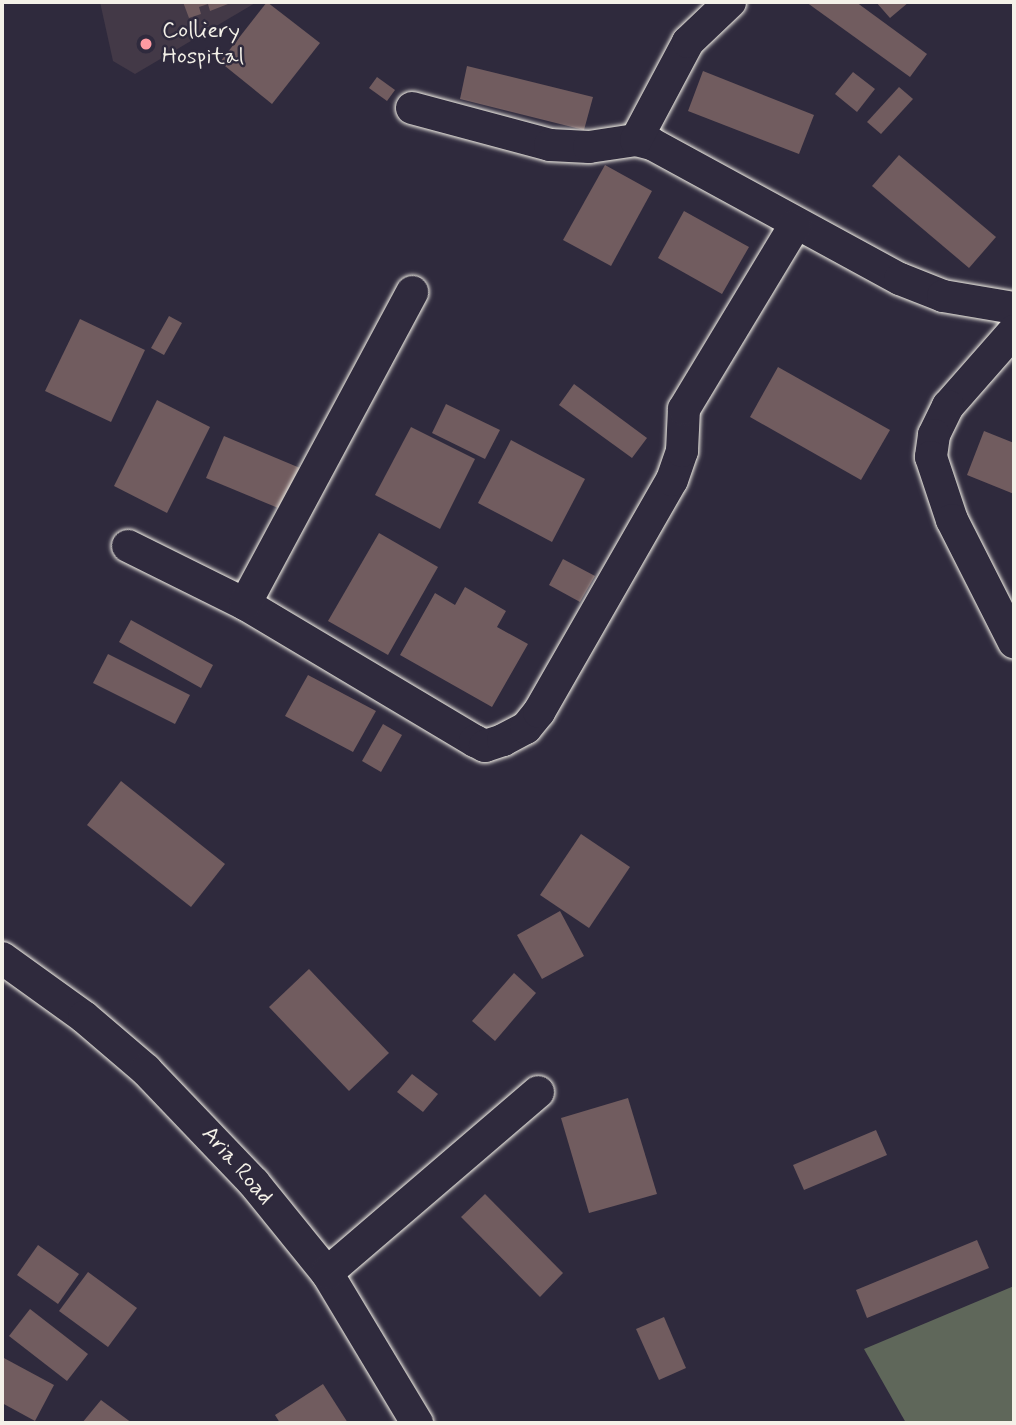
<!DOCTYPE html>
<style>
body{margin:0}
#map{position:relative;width:1016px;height:1425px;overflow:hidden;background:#2f2a3d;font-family:Mynerve,sans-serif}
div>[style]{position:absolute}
.built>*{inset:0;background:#433947}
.green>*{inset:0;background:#5f675a}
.building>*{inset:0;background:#715c5f}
.roads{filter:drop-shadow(0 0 2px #f4f1e8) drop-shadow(0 0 2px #f4f1e8)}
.minor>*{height:32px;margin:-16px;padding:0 16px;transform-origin:16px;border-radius:16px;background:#2f2a3d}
.dots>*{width:19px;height:19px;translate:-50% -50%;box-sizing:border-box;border:4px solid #2f2a3d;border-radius:50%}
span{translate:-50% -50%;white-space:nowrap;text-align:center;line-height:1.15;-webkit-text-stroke:5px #2f2a3d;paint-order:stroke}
.poi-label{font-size:23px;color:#f4f1e8}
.left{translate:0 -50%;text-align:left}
.street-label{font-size:23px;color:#f4f1e8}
.frame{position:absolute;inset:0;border:4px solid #f4f1e8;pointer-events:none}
</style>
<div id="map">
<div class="built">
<i style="clip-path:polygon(100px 2px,257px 2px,135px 74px,113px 61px)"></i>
</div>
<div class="green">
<i style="clip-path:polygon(1014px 1286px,1014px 1423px,906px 1423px,864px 1349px)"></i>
</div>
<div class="building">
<i style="clip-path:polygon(183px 2px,227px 2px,228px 4px,210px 11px,208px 4px,199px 7px,201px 14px,189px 18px)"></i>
<i style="clip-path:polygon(267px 2px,320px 43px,272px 104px,220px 62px)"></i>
<i style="clip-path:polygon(806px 2px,856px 2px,927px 54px,910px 77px)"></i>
<i style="clip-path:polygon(876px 2px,909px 2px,890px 18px)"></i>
<i style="clip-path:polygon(467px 66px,593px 97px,584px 130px,460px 99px)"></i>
<i style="clip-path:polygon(703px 71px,814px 115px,799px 154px,688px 111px)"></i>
<i style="clip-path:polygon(853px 72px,875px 89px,857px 112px,835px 94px)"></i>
<i style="clip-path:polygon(377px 77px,395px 90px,387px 101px,369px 88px)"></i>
<i style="clip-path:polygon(899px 87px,913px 99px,881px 134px,867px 122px)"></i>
<i style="clip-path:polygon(899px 155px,996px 237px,969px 268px,872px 186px)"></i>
<i style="clip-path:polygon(605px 165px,652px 191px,611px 266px,563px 240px)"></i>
<i style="clip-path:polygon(684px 211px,749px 247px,722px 294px,658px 258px)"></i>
<i style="clip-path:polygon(169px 316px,182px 323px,164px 355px,151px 348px)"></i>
<i style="clip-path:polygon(80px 319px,145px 350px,111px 422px,45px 391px)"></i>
<i style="clip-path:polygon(778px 367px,890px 430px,861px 480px,750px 417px)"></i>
<i style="clip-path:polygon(574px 384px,647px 438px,632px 458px,559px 405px)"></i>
<i style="clip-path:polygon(157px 400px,210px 427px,167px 513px,114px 486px)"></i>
<i style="clip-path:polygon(446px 404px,500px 430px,485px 459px,432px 433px)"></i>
<i style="clip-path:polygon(411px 427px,475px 459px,440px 529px,375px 495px)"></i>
<i style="clip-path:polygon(984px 431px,1014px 443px,1014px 494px,967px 475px)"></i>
<i style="clip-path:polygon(224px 436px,300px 468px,283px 510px,206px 478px)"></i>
<i style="clip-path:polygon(511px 440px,585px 479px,552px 542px,478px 503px)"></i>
<i style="clip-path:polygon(379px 533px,438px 567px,388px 655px,328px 621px)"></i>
<i style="clip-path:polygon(563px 559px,595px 576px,580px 602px,549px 585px)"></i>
<i style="clip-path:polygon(465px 587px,506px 611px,497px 627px,528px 644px,492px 707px,400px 655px,435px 593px,455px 605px)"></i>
<i style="clip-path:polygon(131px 620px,213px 665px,201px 688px,119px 642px)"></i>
<i style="clip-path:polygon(108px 654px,190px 695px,175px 724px,93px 683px)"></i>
<i style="clip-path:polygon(308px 675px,376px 711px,353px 752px,285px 716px)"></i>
<i style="clip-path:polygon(383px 724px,402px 735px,381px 772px,362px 761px)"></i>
<i style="clip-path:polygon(121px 781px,225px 864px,191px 907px,87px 825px)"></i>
<i style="clip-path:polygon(581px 834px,630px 867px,589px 928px,540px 895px)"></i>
<i style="clip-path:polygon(560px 911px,584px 956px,542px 979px,517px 935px)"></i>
<i style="clip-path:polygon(309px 969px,389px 1053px,349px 1091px,269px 1007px)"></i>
<i style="clip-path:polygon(514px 973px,536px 993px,495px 1041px,472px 1021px)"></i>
<i style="clip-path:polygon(412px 1074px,438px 1094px,423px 1112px,397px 1092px)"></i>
<i style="clip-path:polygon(628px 1098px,657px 1194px,589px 1213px,561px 1118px)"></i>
<i style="clip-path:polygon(876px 1130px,887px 1155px,804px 1190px,793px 1165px)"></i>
<i style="clip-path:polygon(485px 1194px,563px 1273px,540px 1297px,461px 1217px)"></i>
<i style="clip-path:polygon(977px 1240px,989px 1268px,867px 1318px,856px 1290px)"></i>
<i style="clip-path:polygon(38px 1245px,79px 1274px,58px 1304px,17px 1275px)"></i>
<i style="clip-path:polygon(88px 1272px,137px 1308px,108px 1347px,59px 1311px)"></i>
<i style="clip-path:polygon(30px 1309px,88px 1354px,67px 1381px,9px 1336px)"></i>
<i style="clip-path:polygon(664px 1317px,686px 1368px,659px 1380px,636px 1329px)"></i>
<i style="clip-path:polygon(2px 1357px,54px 1385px,35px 1421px,2px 1403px)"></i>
<i style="clip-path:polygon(323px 1384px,348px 1423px,280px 1423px,275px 1415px)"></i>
<i style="clip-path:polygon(101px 1400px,132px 1423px,82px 1423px)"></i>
</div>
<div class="roads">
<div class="minor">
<i style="left:412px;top:108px;width:143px;rotate:15deg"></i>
<i style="left:550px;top:145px;width:39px;rotate:3deg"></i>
<i style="left:589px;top:147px;width:48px;rotate:-8.5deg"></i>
<i style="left:636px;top:140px;width:16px;rotate:14deg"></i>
<i style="left:652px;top:144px;width:282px;rotate:28.6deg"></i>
<i style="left:900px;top:279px;width:46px;rotate:21.6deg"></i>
<i style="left:943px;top:296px;width:72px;rotate:9.6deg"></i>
<i style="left:636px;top:140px;width:111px;rotate:-62deg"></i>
<i style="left:688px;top:42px;width:58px;rotate:-43.6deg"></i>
<i style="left:1014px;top:331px;width:100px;rotate:131.3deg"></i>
<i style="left:948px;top:406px;width:32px;rotate:116deg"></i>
<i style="left:934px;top:435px;width:22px;rotate:98deg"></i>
<i style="left:931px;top:457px;width:66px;rotate:71.6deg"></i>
<i style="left:952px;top:520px;width:137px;rotate:63.1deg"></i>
<i style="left:128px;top:546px;width:131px;rotate:26.4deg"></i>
<i style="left:245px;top:604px;width:268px;rotate:30.8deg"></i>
<i style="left:475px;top:741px;width:11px;rotate:27deg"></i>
<i style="left:485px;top:746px;width:19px;rotate:-18deg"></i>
<i style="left:503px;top:740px;width:26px;rotate:-28deg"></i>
<i style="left:526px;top:728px;width:21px;rotate:-51deg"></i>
<i style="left:539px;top:712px;width:267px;rotate:-60.2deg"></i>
<i style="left:672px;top:480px;width:31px;rotate:-71deg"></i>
<i style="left:682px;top:451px;width:42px;rotate:-87.3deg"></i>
<i style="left:684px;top:409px;width:215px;rotate:-58.9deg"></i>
<i style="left:245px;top:604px;width:354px;rotate:-61.8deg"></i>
<i style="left:2px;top:958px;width:101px;rotate:35.7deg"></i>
<i style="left:84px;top:1017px;width:82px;rotate:40.5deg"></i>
<i style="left:146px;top:1070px;width:156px;rotate:46.3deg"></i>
<i style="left:254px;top:1183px;width:116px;rotate:51deg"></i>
<i style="left:327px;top:1273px;width:175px;rotate:59deg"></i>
<i style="left:327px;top:1273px;width:278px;rotate:-40.6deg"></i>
</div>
</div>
<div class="dots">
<i style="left:146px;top:44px;background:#ff9aa2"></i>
</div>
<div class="poi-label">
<span class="left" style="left:162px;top:44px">Colliery<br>Hospital</span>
</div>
<div class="street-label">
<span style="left:237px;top:1166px;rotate:49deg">Aria Road</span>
</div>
<div class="frame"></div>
</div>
